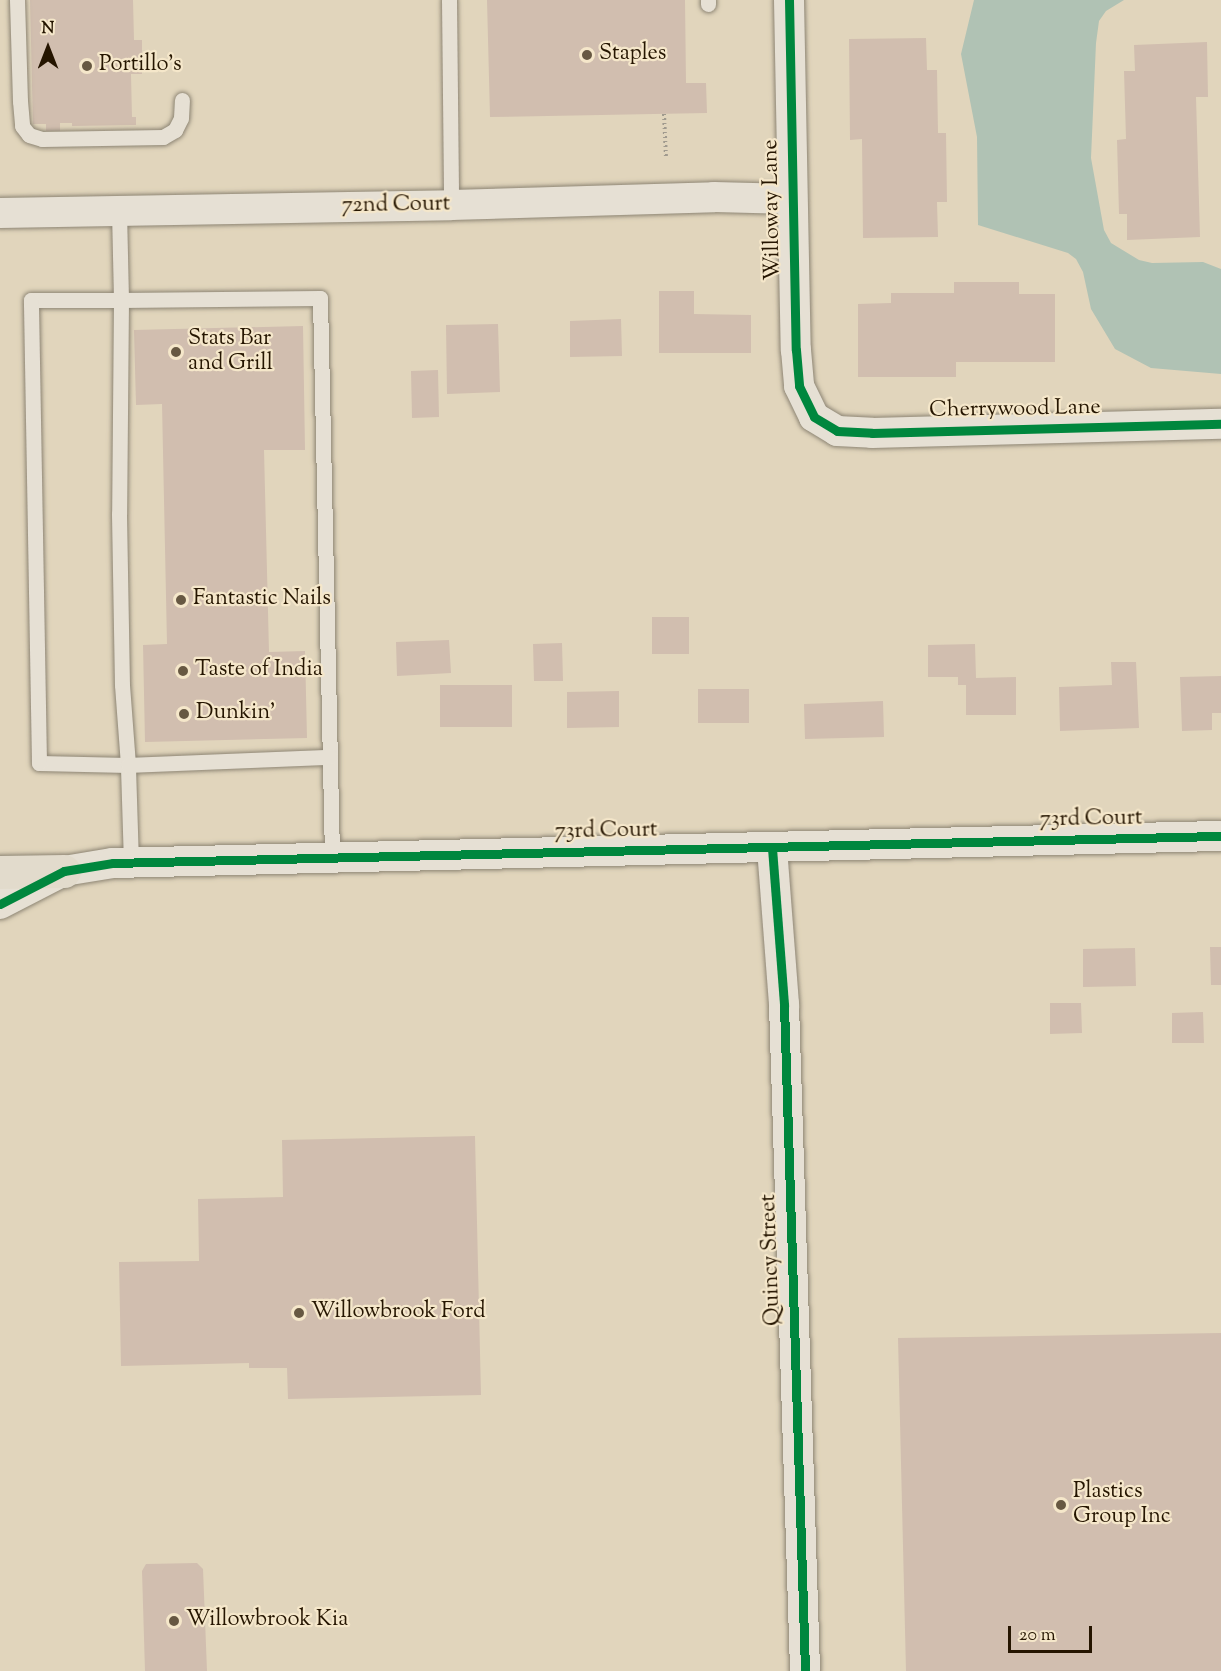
<!DOCTYPE html>
<style>
body{margin:0}
#map{position:relative;width:1221px;height:1671px;overflow:hidden;background:#e1d5bc;font-family:"Sorts Mill Goudy",serif}
div>[style]{position:absolute}
.water>*{inset:0;background:#b0c2b4}
.building>*{inset:0;background:#d1beaf}
.path>*{height:4px;margin-top:-2px;transform-origin:0;background:repeating-linear-gradient(90deg,#a09a8e 0 1.5px,transparent 0 4.5px)}
.roads{filter:drop-shadow(0 0 2px #8d8574) drop-shadow(0 0 2px #8d8574)}
.service>*{height:15px;margin:-7.5px;padding:0 7.5px;transform-origin:7.5px;border-radius:7.5px;background:#e6e0d4}
.minor>*{height:30px;margin:-15px;padding:0 15px;transform-origin:15px;border-radius:15px;background:#e6e0d4}
.trunk>*{height:33px;margin:-16.5px;padding:0 16.5px;transform-origin:16.5px;border-radius:16.5px;background:#e2dbcc}
.cycleway>*{height:9px;margin:-4.5px;padding:0 4.5px;transform-origin:4.5px;border-radius:4.5px;background:#00873e}
.dots>*{width:16px;height:16px;translate:-50% -50%;box-sizing:border-box;border:3px solid #f5e7ca;border-radius:50%}
span{translate:-50% -50%;white-space:nowrap;text-align:center;line-height:1.15;-webkit-text-stroke:4.5px #f5e7ca;paint-order:stroke}
.poi-label{font-size:22px;color:#251500}
.left{translate:0 -50%;text-align:left}
.street-label{font-size:22px;color:#251500}
.north{position:absolute;left:18px;top:18px;width:60px;height:60px;-webkit-text-stroke:4px #f5e7ca;paint-order:stroke;rotate:0deg;font-size:16px;font-weight:700;line-height:24px;text-align:center;color:#251500}
.north::after{content:'';display:block;margin:auto;width:21px;height:27px;background:#251500;clip-path:polygon(50% 0,100% 100%,50% 72%,0 100%)}
.scale{position:absolute;left:1008px;top:1626px;width:84px;height:27px;box-sizing:border-box;border:3px solid #251500;border-top:0;padding-left:8px;font-size:18px;line-height:21px;white-space:nowrap;color:#251500;-webkit-text-stroke:4px #f5e7ca;paint-order:stroke}
</style>
<div id="map">
<div class="water">
<i style="clip-path:polygon(974px 0,1124px 0,1106px 11px,1099px 21px,1096px 43px,1091px 158px,1104px 230px,1111px 243px,1139px 260px,1152px 263px,1203px 262px,1221px 269px,1221px 374px,1151px 368px,1115px 349px,1091px 309px,1083px 272px,1076px 259px,1068px 253px,978px 225px,977px 137px,961px 54px)"></i>
</div>
<div class="building">
<i style="clip-path:polygon(30px 0,133px 0,134px 40px,142px 40px,142px 74px,131px 74px,132px 117px,136px 117px,136px 125px,72px 126px,72px 123px,60px 123px,60px 131px,46px 131px,46px 124px,33px 124px)"></i>
<i style="clip-path:polygon(487px 0,685px 0,686px 83px,706px 83px,707px 113px,490px 117px)"></i>
<i style="clip-path:polygon(926px 38px,927px 70px,937px 70px,938px 133px,946px 133px,947px 202px,937px 202px,938px 237px,863px 238px,862px 139px,850px 140px,849px 39px)"></i>
<i style="clip-path:polygon(1207px 42px,1208px 97px,1196px 97px,1200px 237px,1127px 240px,1127px 214px,1119px 214px,1117px 140px,1126px 139px,1124px 71px,1135px 71px,1134px 45px)"></i>
<i style="clip-path:polygon(954px 282px,1019px 282px,1019px 294px,1055px 294px,1055px 362px,956px 362px,956px 377px,858px 377px,858px 304px,891px 303px,891px 293px,954px 293px)"></i>
<i style="clip-path:polygon(659px 291px,694px 291px,694px 314px,751px 315px,751px 353px,659px 353px)"></i>
<i style="clip-path:polygon(621px 319px,622px 356px,570px 357px,570px 321px)"></i>
<i style="clip-path:polygon(498px 324px,500px 392px,447px 394px,446px 325px)"></i>
<i style="clip-path:polygon(303px 326px,305px 450px,264px 450px,269px 652px,305px 651px,307px 738px,145px 742px,143px 645px,167px 644px,162px 404px,136px 405px,134px 330px)"></i>
<i style="clip-path:polygon(438px 370px,439px 417px,412px 418px,411px 371px)"></i>
<i style="clip-path:polygon(652px 617px,689px 617px,689px 654px,652px 654px)"></i>
<i style="clip-path:polygon(449px 640px,451px 673px,397px 676px,396px 642px)"></i>
<i style="clip-path:polygon(562px 643px,563px 681px,534px 681px,533px 644px)"></i>
<i style="clip-path:polygon(975px 644px,976px 678px,1016px 677px,1016px 715px,966px 715px,966px 685px,958px 685px,958px 677px,928px 677px,928px 645px)"></i>
<i style="clip-path:polygon(1111px 662px,1136px 662px,1139px 728px,1060px 731px,1059px 687px,1112px 685px)"></i>
<i style="clip-path:polygon(1221px 676px,1221px 713px,1212px 713px,1212px 730px,1182px 731px,1180px 677px)"></i>
<i style="clip-path:polygon(440px 685px,512px 685px,512px 727px,440px 727px)"></i>
<i style="clip-path:polygon(698px 689px,749px 689px,749px 723px,698px 723px)"></i>
<i style="clip-path:polygon(619px 691px,619px 727px,567px 728px,567px 692px)"></i>
<i style="clip-path:polygon(883px 701px,884px 737px,805px 739px,804px 704px)"></i>
<i style="clip-path:polygon(1210px 947px,1221px 947px,1221px 985px,1211px 985px)"></i>
<i style="clip-path:polygon(1135px 948px,1136px 986px,1083px 987px,1083px 949px)"></i>
<i style="clip-path:polygon(1050px 1003px,1081px 1003px,1082px 1033px,1050px 1034px)"></i>
<i style="clip-path:polygon(1203px 1012px,1204px 1043px,1172px 1043px,1172px 1013px)"></i>
<i style="clip-path:polygon(475px 1136px,481px 1395px,288px 1399px,287px 1368px,249px 1368px,249px 1363px,121px 1366px,119px 1262px,199px 1261px,198px 1199px,283px 1197px,282px 1140px)"></i>
<i style="clip-path:polygon(1221px 1333px,1221px 1671px,906px 1671px,898px 1338px)"></i>
<i style="clip-path:polygon(197px 1563px,203px 1569px,207px 1671px,145px 1671px,142px 1571px,146px 1564px)"></i>
</div>
<div class="path">
<i style="left:664px;top:114px;width:44px;rotate:87.4deg"></i>
</div>
<div class="roads">
<div class="service">
<i style="left:17px;top:0;width:101px;rotate:88.3deg"></i>
<i style="left:20px;top:101px;width:25px;rotate:85deg"></i>
<i style="left:22px;top:126px;width:11px;rotate:52deg"></i>
<i style="left:29px;top:135px;width:14px;rotate:17deg"></i>
<i style="left:42px;top:139px;width:121px;rotate:-0.9deg"></i>
<i style="left:163px;top:137px;width:14px;rotate:-30deg"></i>
<i style="left:175px;top:130px;width:13px;rotate:-63deg"></i>
<i style="left:181px;top:118px;width:18px;rotate:-87deg"></i>
<i style="left:449px;top:0;width:205px;rotate:89.4deg"></i>
<i style="left:708px;top:0;width:4px;rotate:90deg"></i>
<i style="left:119px;top:211px;width:89px;rotate:88.7deg"></i>
<i style="left:121px;top:300px;width:199px;rotate:-0.6deg"></i>
<i style="left:320px;top:298px;width:560px;rotate:88.77deg"></i>
<i style="left:31px;top:300px;width:90px"></i>
<i style="left:121px;top:300px;width:214px;rotate:90.5deg"></i>
<i style="left:119px;top:514px;width:171px;rotate:89deg"></i>
<i style="left:122px;top:685px;width:80px;rotate:85.7deg"></i>
<i style="left:128px;top:765px;width:89px;rotate:-178.7deg"></i>
<i style="left:39px;top:763px;width:463px;rotate:-91deg"></i>
<i style="left:131px;top:863px;width:98px;rotate:-91.8deg"></i>
<i style="left:128px;top:765px;width:202px;rotate:-2.3deg"></i>
</div>
<div class="minor">
<i style="left:789px;top:0;width:350px;rotate:88.9deg"></i>
<i style="left:796px;top:350px;width:36px;rotate:85deg"></i>
<i style="left:799px;top:386px;width:34px;rotate:64deg"></i>
<i style="left:814px;top:417px;width:27px;rotate:31deg"></i>
<i style="left:837px;top:431px;width:35px;rotate:3deg"></i>
<i style="left:872px;top:433px;width:349px;rotate:-1.5deg"></i>
<i style="left:0;top:213px;width:451px;rotate:-1deg"></i>
<i style="left:451px;top:205px;width:263px;rotate:-1.7deg"></i>
<i style="left:714px;top:197px;width:78px;rotate:1.5deg"></i>
<i style="left:772px;top:848px;width:157px;rotate:85.6deg"></i>
<i style="left:784px;top:1005px;width:666px;rotate:88.19deg"></i>
<i style="left:0;top:904px;width:72px;rotate:-27.3deg"></i>
<i style="left:64px;top:871px;width:50px;rotate:-9.3deg"></i>
<i style="left:113px;top:863px;width:1108px;rotate:-1.4deg"></i>
</div>
<div class="trunk">
<i style="left:0;top:872px;width:64px;rotate:-0.9deg"></i>
</div>
</div>
<div class="cycleway">
<i style="left:789px;top:0;width:350px;rotate:88.9deg"></i>
<i style="left:796px;top:350px;width:36px;rotate:85deg"></i>
<i style="left:799px;top:386px;width:34px;rotate:64deg"></i>
<i style="left:814px;top:417px;width:27px;rotate:31deg"></i>
<i style="left:837px;top:431px;width:35px;rotate:3deg"></i>
<i style="left:872px;top:433px;width:349px;rotate:-1.5deg"></i>
<i style="left:772px;top:848px;width:157px;rotate:85.6deg"></i>
<i style="left:784px;top:1005px;width:666px;rotate:88.19deg"></i>
<i style="left:0;top:904px;width:72px;rotate:-27.3deg"></i>
<i style="left:64px;top:871px;width:50px;rotate:-9.3deg"></i>
<i style="left:113px;top:863px;width:1108px;rotate:-1.4deg"></i>
</div>
<div class="dots">
<i style="left:587px;top:55px;background:#675842"></i>
<i style="left:87px;top:66px;background:#675842"></i>
<i style="left:176px;top:352px;background:#675842"></i>
<i style="left:181px;top:600px;background:#675842"></i>
<i style="left:183px;top:671px;background:#675842"></i>
<i style="left:184px;top:714px;background:#675842"></i>
<i style="left:299px;top:1313px;background:#675842"></i>
<i style="left:1061px;top:1505px;background:#675842"></i>
<i style="left:174px;top:1621px;background:#675842"></i>
</div>
<div class="poi-label">
<span class="left" style="left:599px;top:55px">Staples</span>
<span class="left" style="left:99px;top:66px">Portillo's</span>
<span class="left" style="left:188px;top:352px">Stats Bar<br>and Grill</span>
<span class="left" style="left:193px;top:600px">Fantastic Nails</span>
<span class="left" style="left:195px;top:671px">Taste of India</span>
<span class="left" style="left:196px;top:714px">Dunkin'</span>
<span class="left" style="left:311px;top:1313px">Willowbrook Ford</span>
<span class="left" style="left:1073px;top:1505px">Plastics<br>Group Inc</span>
<span class="left" style="left:186px;top:1621px">Willowbrook Kia</span>
</div>
<div class="street-label">
<span style="left:396px;top:206px;rotate:-1deg">72nd Court</span>
<span style="left:773px;top:210px;rotate:-91deg">Willoway Lane</span>
<span style="left:1015px;top:410px;rotate:-1deg">Cherrywood Lane</span>
<span style="left:1091px;top:820px;rotate:-1deg">73rd Court</span>
<span style="left:606px;top:832px;rotate:-1deg">73rd Court</span>
<span style="left:772px;top:1260px;rotate:-92deg">Quincy Street</span>
</div>
<div class="north">N</div>
<div class="scale">20 m</div>
</div>
